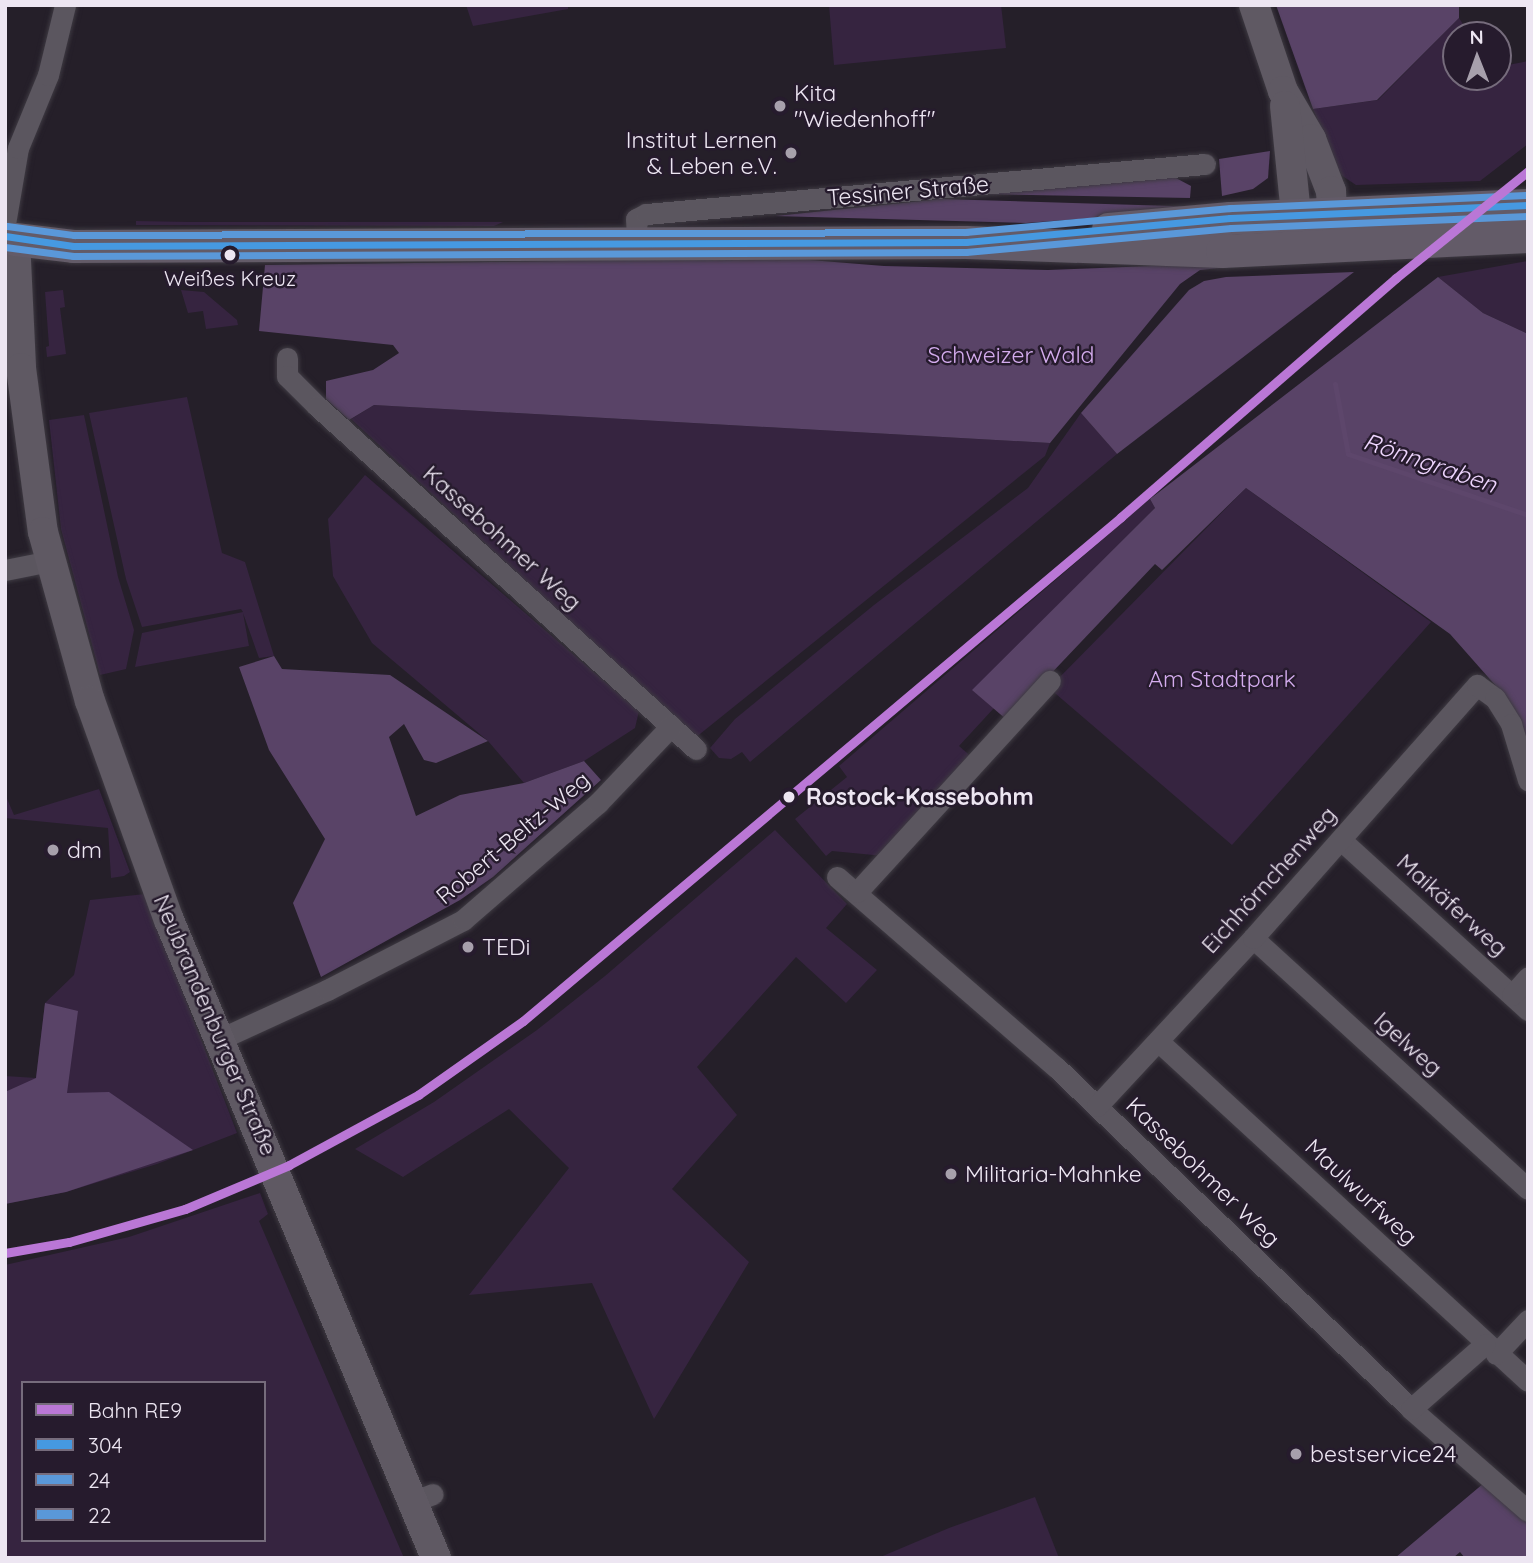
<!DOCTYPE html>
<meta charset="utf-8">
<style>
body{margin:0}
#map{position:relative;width:1533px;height:1563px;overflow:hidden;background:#251f29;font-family:Quicksand,sans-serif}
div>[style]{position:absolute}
.green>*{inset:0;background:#362440}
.forest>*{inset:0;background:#594367}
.stream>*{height:5px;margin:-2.5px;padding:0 2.5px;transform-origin:2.5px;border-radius:2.5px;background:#5d466b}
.roads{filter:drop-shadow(0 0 2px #3e3a42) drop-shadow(0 0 2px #3e3a42)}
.street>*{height:21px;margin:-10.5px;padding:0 10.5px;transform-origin:10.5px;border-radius:10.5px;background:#5b565f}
.secondary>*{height:30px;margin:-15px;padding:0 15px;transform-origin:15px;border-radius:15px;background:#5f5963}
.primary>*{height:33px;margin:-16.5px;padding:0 16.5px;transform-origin:16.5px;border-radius:16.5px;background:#635b68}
.bus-1>*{height:7px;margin:-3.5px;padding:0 3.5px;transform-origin:3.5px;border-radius:3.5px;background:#4699e1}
.bus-2>*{height:7px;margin:-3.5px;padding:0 3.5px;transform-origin:3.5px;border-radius:3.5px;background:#5a98d9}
.bus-3>*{height:7px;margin:-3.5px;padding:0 3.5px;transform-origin:3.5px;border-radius:3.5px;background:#5a98d9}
.rail-1>*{height:9px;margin:-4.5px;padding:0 4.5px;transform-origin:4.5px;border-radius:4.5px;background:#ba77d6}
.dots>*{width:19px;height:19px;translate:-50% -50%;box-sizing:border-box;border:4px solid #261b2d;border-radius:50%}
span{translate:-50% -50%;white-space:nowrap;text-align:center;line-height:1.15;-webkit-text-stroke:5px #261b2d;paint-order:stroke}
.bus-label{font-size:21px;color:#ede6f2}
.poi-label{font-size:23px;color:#ede6f2}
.left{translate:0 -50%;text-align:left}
.right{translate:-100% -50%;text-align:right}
.street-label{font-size:23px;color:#ede6f2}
.park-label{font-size:23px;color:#d4acee}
.stop-label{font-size:23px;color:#ede6f2;font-weight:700}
.water-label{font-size:24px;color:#efd6ff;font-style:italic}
.frame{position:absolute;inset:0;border:7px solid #ede6f2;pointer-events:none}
.legend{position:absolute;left:21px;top:1381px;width:245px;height:161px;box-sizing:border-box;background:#261b2d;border:2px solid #766c7c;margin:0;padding:9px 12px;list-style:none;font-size:21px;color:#ede6f2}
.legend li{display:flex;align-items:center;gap:14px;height:35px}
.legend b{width:35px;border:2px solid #766c7c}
.north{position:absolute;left:1442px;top:21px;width:70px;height:70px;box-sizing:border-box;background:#261b2d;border:2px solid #766c7c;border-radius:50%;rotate:359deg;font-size:19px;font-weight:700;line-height:28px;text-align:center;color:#ede6f2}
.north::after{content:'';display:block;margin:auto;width:24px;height:32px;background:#a7a0ac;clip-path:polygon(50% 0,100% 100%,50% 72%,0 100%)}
</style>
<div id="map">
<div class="green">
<i style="clip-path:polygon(466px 5px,568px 5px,568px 9px,473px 26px)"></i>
<i style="clip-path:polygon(829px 5px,1001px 5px,1006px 48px,834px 65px)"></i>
<i style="clip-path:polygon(1459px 18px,1470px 35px,1456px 35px,1456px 77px,1498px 77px,1498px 67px,1528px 61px,1528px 144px,1480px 181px,1356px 185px,1341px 175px,1313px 109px,1378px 100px)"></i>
<i style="clip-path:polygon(136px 221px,192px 222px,503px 222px,494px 226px,136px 225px)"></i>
<i style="clip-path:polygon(1528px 261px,1528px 334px,1483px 313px,1438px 277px)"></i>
<i style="clip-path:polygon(63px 290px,65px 307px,60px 308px,66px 354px,47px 357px,46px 347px,49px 346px,45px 292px)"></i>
<i style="clip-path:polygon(181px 290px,204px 292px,237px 320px,238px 325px,206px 329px,203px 311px,188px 313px)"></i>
<i style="clip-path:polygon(187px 397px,222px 553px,245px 562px,274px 656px,259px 658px,243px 613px,249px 646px,135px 667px,142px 633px,243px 612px,241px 609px,142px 627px,126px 579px,89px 413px)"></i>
<i style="clip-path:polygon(374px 405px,1050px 443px,1045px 456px,695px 738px,351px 419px)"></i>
<i style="clip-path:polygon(1081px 413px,1117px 454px,750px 762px,742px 752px,731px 759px,719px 758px,710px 748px,735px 719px,874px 605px,1028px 488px)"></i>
<i style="clip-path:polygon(84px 415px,118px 577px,134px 630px,126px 669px,100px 675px,61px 529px,49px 420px)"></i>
<i style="clip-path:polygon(365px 475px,639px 711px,635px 728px,584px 761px,524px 783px,488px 741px,372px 643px,333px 576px,328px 519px)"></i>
<i style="clip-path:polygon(1246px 488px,1431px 622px,1232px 845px,1049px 688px)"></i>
<i style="clip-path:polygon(1150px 499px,1155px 508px,973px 690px,994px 708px,959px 746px,974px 759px,884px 856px,832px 851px,826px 856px,795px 819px,847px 777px,839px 766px)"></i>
<i style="clip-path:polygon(99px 789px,130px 872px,124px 876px,111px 878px,108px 828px,5px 818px,5px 794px,14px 815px)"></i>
<i style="clip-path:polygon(775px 830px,847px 904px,826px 928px,877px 970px,846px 1003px,796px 957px,697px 1067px,737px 1115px,672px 1189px,749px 1262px,654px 1419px,592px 1283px,469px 1295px,569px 1168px,509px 1109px,403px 1177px,355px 1149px,434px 1102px,537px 1030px,605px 976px)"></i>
<i style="clip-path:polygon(145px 894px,237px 1133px,157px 1164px,66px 1192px,5px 1204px,5px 1076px,36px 1078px,45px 1003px,74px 975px,90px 900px)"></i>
<i style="clip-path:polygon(evenodd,260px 1193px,268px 1214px,259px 1221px,404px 1558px,5px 1558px,5px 1265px,129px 1237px,260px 1193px,23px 1383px,264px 1383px,264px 1540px,23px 1540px,23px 1383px)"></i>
<i style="clip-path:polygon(1035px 1497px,1059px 1558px,878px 1558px,949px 1528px)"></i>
</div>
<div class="forest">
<i style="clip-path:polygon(1276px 5px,1459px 5px,1459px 18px,1377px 100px,1313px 109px)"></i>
<i style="clip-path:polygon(1270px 151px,1268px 178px,1253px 189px,1222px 196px,1219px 159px)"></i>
<i style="clip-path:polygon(1174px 177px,1191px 186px,1190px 198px,981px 194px)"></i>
<i style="clip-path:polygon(941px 199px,1204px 207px,1224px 208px,1026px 223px,775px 216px)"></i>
<i style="clip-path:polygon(785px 258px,884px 266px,1048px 270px,1230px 263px,1229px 267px,1200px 270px,1180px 284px,1050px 443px,374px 405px,349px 420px,326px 399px,326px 381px,373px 370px,399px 353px,393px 345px,259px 331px,265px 265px)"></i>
<i style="clip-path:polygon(1354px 272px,1117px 454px,1081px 413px,1189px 290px,1204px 281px,1226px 277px)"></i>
<i style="clip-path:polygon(1438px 277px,1483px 313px,1528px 334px,1528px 758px,1510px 702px,1450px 634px,1246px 488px,1162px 570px,1155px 564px,1007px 720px,972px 690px,1155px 508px,1150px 499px)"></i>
<i style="clip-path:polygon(274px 656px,282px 669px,390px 675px,488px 741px,436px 763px,424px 760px,404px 724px,389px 737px,416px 816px,460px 795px,524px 783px,584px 761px,601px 780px,493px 877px,460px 900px,321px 977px,293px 903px,325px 839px,269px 750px,239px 667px)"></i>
<i style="clip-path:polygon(45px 1003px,78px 1011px,67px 1093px,109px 1092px,193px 1150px,66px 1192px,5px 1204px,5px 1092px,36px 1078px)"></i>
<i style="clip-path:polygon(1484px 1483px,1528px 1522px,1528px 1558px,1465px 1558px,1460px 1552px,1453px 1558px,1395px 1558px)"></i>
</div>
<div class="stream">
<i style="left:1335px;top:384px;width:71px;rotate:79.5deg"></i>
<i style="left:1348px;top:454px;width:190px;rotate:18.7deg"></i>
</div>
<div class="roads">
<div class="street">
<i style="left:5px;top:224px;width:77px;rotate:-80.3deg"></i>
<i style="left:18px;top:148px;width:79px;rotate:-67.7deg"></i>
<i style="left:48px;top:75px;width:72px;rotate:-76.3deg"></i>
<i style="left:637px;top:244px;width:25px;rotate:-92deg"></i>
<i style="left:636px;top:219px;width:11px;rotate:-27deg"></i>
<i style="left:646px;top:214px;width:561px;rotate:-5.11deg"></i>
<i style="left:287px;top:358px;width:18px;rotate:90deg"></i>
<i style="left:287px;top:376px;width:42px;rotate:45deg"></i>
<i style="left:317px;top:406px;width:511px;rotate:42.15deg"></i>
<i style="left:5px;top:570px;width:46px;rotate:-11.3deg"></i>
<i style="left:1341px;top:840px;width:253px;rotate:42.3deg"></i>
<i style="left:837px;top:877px;width:291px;rotate:41deg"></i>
<i style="left:1057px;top:1068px;width:492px;rotate:43.9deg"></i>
<i style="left:1411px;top:1409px;width:155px;rotate:41.1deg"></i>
<i style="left:857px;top:892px;width:286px;rotate:-47.6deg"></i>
<i style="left:1253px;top:938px;width:372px;rotate:42.4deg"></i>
<i style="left:1512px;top:995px;width:24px;rotate:-48deg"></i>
<i style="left:220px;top:1039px;width:118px;rotate:-24.6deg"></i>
<i style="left:327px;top:990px;width:153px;rotate:-27.2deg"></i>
<i style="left:463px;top:920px;width:179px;rotate:-40.9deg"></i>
<i style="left:598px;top:803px;width:106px;rotate:-46.5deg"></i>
<i style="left:1158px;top:1041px;width:502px;rotate:42.58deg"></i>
<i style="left:1097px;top:1106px;width:229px;rotate:-47.1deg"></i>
<i style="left:1253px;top:938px;width:338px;rotate:-48.5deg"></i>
<i style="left:1477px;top:685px;width:22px;rotate:36deg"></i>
<i style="left:1495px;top:698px;width:31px;rotate:58deg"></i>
<i style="left:1511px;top:724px;width:59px;rotate:73.1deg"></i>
<i style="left:1496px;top:1354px;width:47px;rotate:-46.7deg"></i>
<i style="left:1411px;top:1409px;width:98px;rotate:-41.3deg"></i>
<i style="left:412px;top:1502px;width:22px;rotate:-21deg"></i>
</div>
<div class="secondary">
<i style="left:1254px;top:5px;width:91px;rotate:71.4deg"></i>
<i style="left:1283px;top:91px;width:56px;rotate:59.7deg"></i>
<i style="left:1311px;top:139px;width:56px;rotate:69deg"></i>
<i style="left:1331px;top:191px;width:22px;rotate:87deg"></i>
<i style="left:1285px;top:106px;width:110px;rotate:84.2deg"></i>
<i style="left:5px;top:236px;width:10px;rotate:17deg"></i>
<i style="left:15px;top:239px;width:129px;rotate:87.3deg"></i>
<i style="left:21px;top:368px;width:165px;rotate:82.4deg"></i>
<i style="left:43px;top:532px;width:175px;rotate:74.5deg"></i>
<i style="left:90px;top:701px;width:233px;rotate:70.2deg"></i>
<i style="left:169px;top:920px;width:692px;rotate:67.29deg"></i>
</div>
<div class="primary">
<i style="left:1108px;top:229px;width:122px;rotate:-5.2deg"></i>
<i style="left:1230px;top:218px;width:298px;rotate:-2.5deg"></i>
<i style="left:15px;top:239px;width:58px;rotate:6.9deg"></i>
<i style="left:73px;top:246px;width:893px;rotate:-0.26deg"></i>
<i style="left:966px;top:242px;width:256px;rotate:2deg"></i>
<i style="left:1222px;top:251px;width:306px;rotate:-2.8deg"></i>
</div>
</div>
<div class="bus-1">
<i style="left:5px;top:236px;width:69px;rotate:8.4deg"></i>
<i style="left:73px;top:246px;width:893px;rotate:-0.26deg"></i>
<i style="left:966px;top:242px;width:265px;rotate:-5.2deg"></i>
<i style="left:1230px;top:218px;width:298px;rotate:-2.5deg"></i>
</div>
<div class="bus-2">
<i style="left:5px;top:247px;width:69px;rotate:7.5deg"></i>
<i style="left:73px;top:256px;width:893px;rotate:-0.26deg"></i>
<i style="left:966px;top:252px;width:266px;rotate:-5.2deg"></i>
<i style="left:1231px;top:228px;width:297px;rotate:-2.3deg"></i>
</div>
<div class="bus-3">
<i style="left:7px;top:226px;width:68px;rotate:7.7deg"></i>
<i style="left:74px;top:235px;width:892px;rotate:-0.19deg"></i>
<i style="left:966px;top:232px;width:265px;rotate:-5.2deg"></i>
<i style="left:1230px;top:208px;width:298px;rotate:-2.5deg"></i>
</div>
<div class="rail-1">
<i style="left:5px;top:1253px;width:65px;rotate:-9.8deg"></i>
<i style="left:69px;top:1242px;width:121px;rotate:-15.9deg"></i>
<i style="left:185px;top:1209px;width:113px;rotate:-22.9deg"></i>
<i style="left:289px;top:1165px;width:147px;rotate:-28.5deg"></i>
<i style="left:418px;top:1095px;width:128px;rotate:-35.2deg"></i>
<i style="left:523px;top:1021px;width:782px;rotate:-40.12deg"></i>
<i style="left:1121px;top:517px;width:364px;rotate:-41deg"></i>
<i style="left:1396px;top:278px;width:170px;rotate:-39deg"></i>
</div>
<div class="dots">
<i style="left:780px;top:106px;background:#a7a0ac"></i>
<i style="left:791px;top:153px;background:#a7a0ac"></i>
<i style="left:230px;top:255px;background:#ede6f2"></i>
<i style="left:789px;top:797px;background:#ede6f2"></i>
<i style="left:53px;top:850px;background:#a7a0ac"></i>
<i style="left:468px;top:947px;background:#a7a0ac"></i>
<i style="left:951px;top:1174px;background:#a7a0ac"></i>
<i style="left:1296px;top:1454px;background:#a7a0ac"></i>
</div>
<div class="bus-label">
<span style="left:230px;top:278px">Weißes Kreuz</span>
</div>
<div class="poi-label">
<span class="left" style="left:794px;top:106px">Kita<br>"Wiedenhoff"</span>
<span class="right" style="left:777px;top:153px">Institut Lernen<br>&amp; Leben e.V.</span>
<span class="left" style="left:67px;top:850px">dm</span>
<span class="left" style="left:482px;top:947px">TEDi</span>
<span class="left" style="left:965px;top:1174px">Militaria-Mahnke</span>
<span class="left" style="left:1310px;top:1454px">bestservice24</span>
</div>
<div class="street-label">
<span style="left:908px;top:191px;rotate:-5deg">Tessiner Straße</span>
<span style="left:502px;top:538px;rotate:42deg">Kassebohmer Weg</span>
<span style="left:513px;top:838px;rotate:-40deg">Robert-Beltz-Weg</span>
<span style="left:1269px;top:880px;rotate:-48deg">Eichhörnchenweg</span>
<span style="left:1452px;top:905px;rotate:42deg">Maikäferweg</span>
<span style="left:215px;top:1025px;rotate:67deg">Neubrandenburger Straße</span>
<span style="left:1408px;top:1044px;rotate:42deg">Igelweg</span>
<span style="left:1203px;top:1172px;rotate:44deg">Kassebohmer Weg</span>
<span style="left:1361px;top:1192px;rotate:43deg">Maulwurfweg</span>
</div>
<div class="park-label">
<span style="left:1011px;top:355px">Schweizer Wald</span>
<span style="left:1222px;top:679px">Am Stadtpark</span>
</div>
<div class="stop-label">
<span class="left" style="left:806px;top:797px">Rostock-Kassebohm</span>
</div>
<div class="water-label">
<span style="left:1430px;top:463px;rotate:19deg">Rönngraben</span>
</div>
<div class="frame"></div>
<ul class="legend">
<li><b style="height:9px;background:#ba77d6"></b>Bahn RE9</li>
<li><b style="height:9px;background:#4699e1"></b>304</li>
<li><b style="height:9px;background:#5a98d9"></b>24</li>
<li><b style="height:9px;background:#5a98d9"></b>22</li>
</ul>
<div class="north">N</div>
</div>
